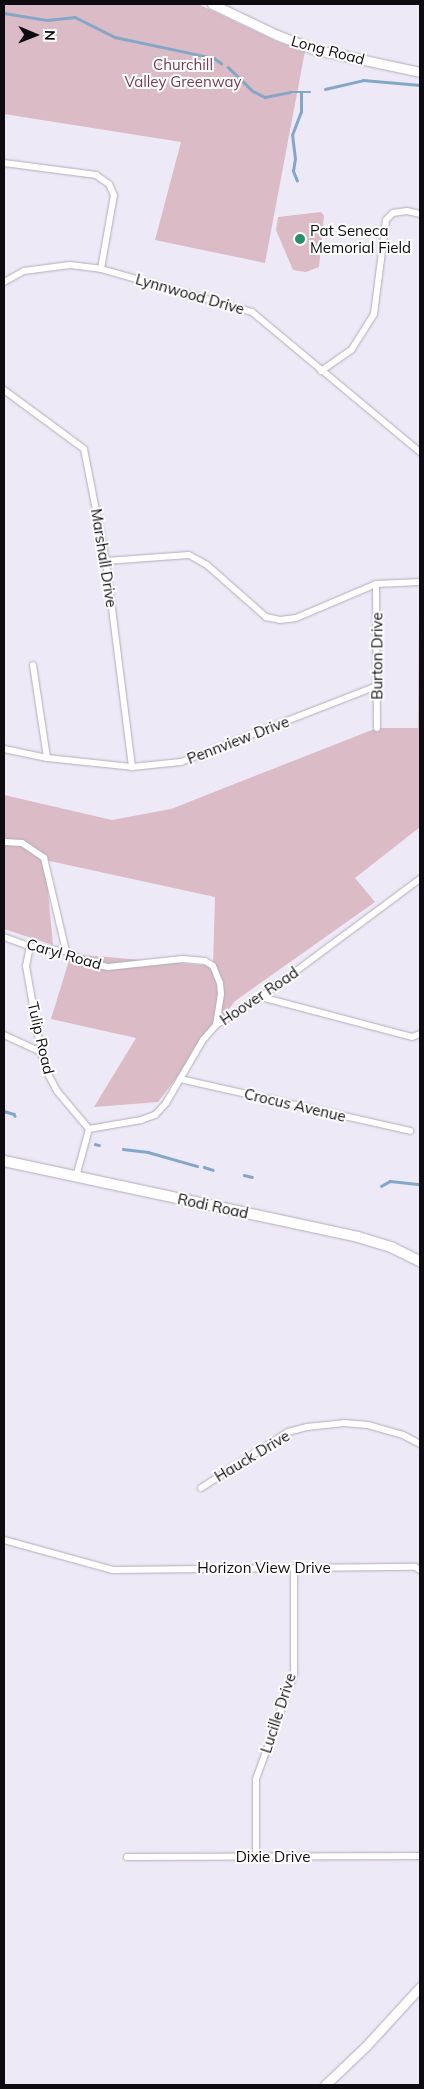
<!DOCTYPE html>
<style>
body{margin:0}
#map{position:relative;width:424px;height:2089px;overflow:hidden;background:#eee9f7;font-family:Mulish,sans-serif}
div>[style]{position:absolute}
.green>*{inset:0;background:#dbbbc5}
.stream>*{height:2.5px;margin:-1.25px;padding:0 1.25px;transform-origin:1.25px;border-radius:1.25px;background:#85a7c7}
.roads{filter:drop-shadow(0 0 1px #b1acb9) drop-shadow(0 0 1px #b1acb9)}
.minor>*{height:6px;margin:-3px;padding:0 3px;transform-origin:3px;border-radius:3px;background:#fff}
.tertiary>*{height:9px;margin:-4.5px;padding:0 4.5px;transform-origin:4.5px;border-radius:4.5px;background:#fff}
.primary>*{height:10px;margin:-5px;padding:0 5px;transform-origin:5px;border-radius:5px;background:#fff}
.dots>*{width:14px;height:14px;translate:-50% -50%;box-sizing:border-box;border:2px solid #fff;border-radius:50%}
span{translate:-50% -50%;white-space:nowrap;text-align:center;line-height:1.15;-webkit-text-stroke:4px #fff;paint-order:stroke}
.street-label{font-size:15px;color:#0e0c11}
.park-label{font-size:15px;color:#783b53}
.poi-label{font-size:15px;color:#0e0c11}
.left{translate:0 -50%;text-align:left}
.frame{position:absolute;inset:0;border:5px solid #0e0c11;pointer-events:none}
.north{position:absolute;left:10px;top:10px;width:50px;height:50px;-webkit-text-stroke:4px #fff;paint-order:stroke;rotate:91deg;font-size:14px;font-weight:700;line-height:20px;text-align:center;color:#0e0c11}
.north::after{content:'';display:block;margin:auto;width:18px;height:22px;background:#0e0c11;clip-path:polygon(50% 0,100% 100%,50% 72%,0 100%)}
</style>
<div id="map">
<div class="green">
<i style="clip-path:polygon(4px 4px,198px 4px,278px 42px,305px 51px,265px 263px,155px 240px,181px 142px,4px 114px)"></i>
<i style="clip-path:polygon(321px 212px,324px 216px,319px 267px,306px 272px,293px 270px,276px 230px,278px 217px)"></i>
<i style="clip-path:polygon(419px 615px,420px 827px,355px 878px,375px 902px,235px 1001px,158px 1102px,94px 1107px,136px 1038px,51px 1019px,71px 954px,213px 966px,215px 897px,45px 860px,53px 945px,4px 929px,4px 795px,112px 820px,171px 809px,377px 728px,418px 728px)"></i>
</div>
<div class="stream">
<i style="left:4px;top:13px;width:44px;rotate:9.2deg"></i>
<i style="left:47px;top:20px;width:28px;rotate:-6deg"></i>
<i style="left:75px;top:17px;width:45px;rotate:26.6deg"></i>
<i style="left:115px;top:37px;width:101px;rotate:12deg"></i>
<i style="left:214px;top:58px;width:9px;rotate:36deg"></i>
<i style="left:228px;top:67px;width:35px;rotate:44deg"></i>
<i style="left:253px;top:91px;width:13px;rotate:27deg"></i>
<i style="left:265px;top:97px;width:25px;rotate:-11deg"></i>
<i style="left:290px;top:92px;width:20px"></i>
<i style="left:325px;top:89px;width:39px;rotate:-13deg"></i>
<i style="left:363px;top:80px;width:57px;rotate:5deg"></i>
<i style="left:297px;top:181px;width:11px;rotate:-112deg"></i>
<i style="left:293px;top:171px;width:12px;rotate:-81deg"></i>
<i style="left:295px;top:159px;width:24px;rotate:-97deg"></i>
<i style="left:292px;top:135px;width:25px;rotate:-69deg"></i>
<i style="left:301px;top:112px;width:19px;rotate:-90deg"></i>
<i style="left:4px;top:1111px;width:10px;rotate:17deg"></i>
<i style="left:14px;top:1114px;width:2px;rotate:63deg"></i>
<i style="left:95px;top:1144px;width:4px;rotate:14deg"></i>
<i style="left:123px;top:1149px;width:25px;rotate:7deg"></i>
<i style="left:148px;top:1152px;width:51px;rotate:15.9deg"></i>
<i style="left:204px;top:1167px;width:9px;rotate:18deg"></i>
<i style="left:244px;top:1175px;width:8px;rotate:14deg"></i>
<i style="left:381px;top:1186px;width:10px;rotate:-29deg"></i>
<i style="left:390px;top:1181px;width:30px;rotate:6deg"></i>
</div>
<div class="roads">
<div class="minor">
<i style="left:4px;top:163px;width:93px;rotate:7.4deg"></i>
<i style="left:96px;top:175px;width:16px;rotate:35deg"></i>
<i style="left:109px;top:184px;width:12px;rotate:66deg"></i>
<i style="left:114px;top:195px;width:75px;rotate:100deg"></i>
<i style="left:4px;top:282px;width:23px;rotate:-29deg"></i>
<i style="left:24px;top:271px;width:46px;rotate:-7.4deg"></i>
<i style="left:70px;top:265px;width:31px;rotate:7deg"></i>
<i style="left:101px;top:269px;width:157px;rotate:15.9deg"></i>
<i style="left:252px;top:312px;width:219px;rotate:39.8deg"></i>
<i style="left:321px;top:371px;width:38px;rotate:-35deg"></i>
<i style="left:352px;top:349px;width:41px;rotate:-57.8deg"></i>
<i style="left:374px;top:314px;width:95px;rotate:-82.7deg"></i>
<i style="left:386px;top:220px;width:10px;rotate:-45deg"></i>
<i style="left:393px;top:213px;width:14px;rotate:-8deg"></i>
<i style="left:407px;top:211px;width:13px;rotate:13deg"></i>
<i style="left:4px;top:390px;width:99px;rotate:36.4deg"></i>
<i style="left:84px;top:449px;width:114px;rotate:78.9deg"></i>
<i style="left:106px;top:561px;width:208px;rotate:82.8deg"></i>
<i style="left:106px;top:561px;width:83px;rotate:-4.1deg"></i>
<i style="left:189px;top:555px;width:21px;rotate:29deg"></i>
<i style="left:207px;top:565px;width:79px;rotate:41.4deg"></i>
<i style="left:266px;top:617px;width:14px;rotate:12deg"></i>
<i style="left:280px;top:620px;width:16px;rotate:-7deg"></i>
<i style="left:296px;top:618px;width:87px;rotate:-23deg"></i>
<i style="left:376px;top:584px;width:44px;rotate:-2.6deg"></i>
<i style="left:376px;top:584px;width:144px;rotate:89.6deg"></i>
<i style="left:33px;top:665px;width:94px;rotate:81.4deg"></i>
<i style="left:4px;top:749px;width:44px;rotate:11.8deg"></i>
<i style="left:47px;top:758px;width:85px;rotate:6deg"></i>
<i style="left:132px;top:767px;width:49px;rotate:-5.8deg"></i>
<i style="left:181px;top:762px;width:210px;rotate:-21.2deg"></i>
<i style="left:4px;top:842px;width:18px;rotate:3deg"></i>
<i style="left:22px;top:843px;width:27px;rotate:34deg"></i>
<i style="left:44px;top:858px;width:96px;rotate:76.7deg"></i>
<i style="left:4px;top:937px;width:30px;rotate:20deg"></i>
<i style="left:32px;top:947px;width:34px;rotate:7deg"></i>
<i style="left:66px;top:951px;width:23px;rotate:29deg"></i>
<i style="left:86px;top:962px;width:23px;rotate:13deg"></i>
<i style="left:108px;top:967px;width:75px;rotate:-6.1deg"></i>
<i style="left:183px;top:959px;width:22px;rotate:5deg"></i>
<i style="left:205px;top:961px;width:9px;rotate:32deg"></i>
<i style="left:213px;top:966px;width:18px;rotate:68deg"></i>
<i style="left:220px;top:983px;width:11px;rotate:85deg"></i>
<i style="left:221px;top:994px;width:31px;rotate:99deg"></i>
<i style="left:32px;top:947px;width:5px;rotate:127deg"></i>
<i style="left:29px;top:951px;width:15px;rotate:101deg"></i>
<i style="left:26px;top:966px;width:87px;rotate:80.1deg"></i>
<i style="left:41px;top:1052px;width:23px;rotate:72deg"></i>
<i style="left:48px;top:1074px;width:19px;rotate:62deg"></i>
<i style="left:57px;top:1091px;width:50px;rotate:49.9deg"></i>
<i style="left:89px;top:1129px;width:50px;rotate:105.2deg"></i>
<i style="left:261px;top:997px;width:156px;rotate:14.8deg"></i>
<i style="left:412px;top:1037px;width:9px;rotate:-21deg"></i>
<i style="left:4px;top:1035px;width:41px;rotate:24.7deg"></i>
<i style="left:180px;top:1079px;width:236px;rotate:12.7deg"></i>
<i style="left:89px;top:1129px;width:53px;rotate:-9.8deg"></i>
<i style="left:141px;top:1120px;width:15px;rotate:-20deg"></i>
<i style="left:155px;top:1115px;width:16px;rotate:-47deg"></i>
<i style="left:166px;top:1103px;width:73px;rotate:-59.6deg"></i>
<i style="left:203px;top:1040px;width:20px;rotate:-49deg"></i>
<i style="left:216px;top:1025px;width:53px;rotate:-31.9deg"></i>
<i style="left:261px;top:997px;width:198px;rotate:-36.6deg"></i>
<i style="left:201px;top:1488px;width:103px;rotate:-32.8deg"></i>
<i style="left:288px;top:1432px;width:20px;rotate:-15deg"></i>
<i style="left:307px;top:1427px;width:37px;rotate:-6deg"></i>
<i style="left:344px;top:1423px;width:24px;rotate:5deg"></i>
<i style="left:368px;top:1425px;width:36px;rotate:16deg"></i>
<i style="left:403px;top:1435px;width:19px;rotate:28deg"></i>
<i style="left:4px;top:1540px;width:113px;rotate:15.4deg"></i>
<i style="left:113px;top:1570px;width:302px;rotate:-0.6deg"></i>
<i style="left:415px;top:1567px;width:6px;rotate:31deg"></i>
<i style="left:127px;top:1857px;width:293px;rotate:-0.2deg"></i>
<i style="left:256px;top:1857px;width:78px;rotate:-90deg"></i>
<i style="left:256px;top:1779px;width:112px;rotate:-70.1deg"></i>
<i style="left:294px;top:1674px;width:106px;rotate:-90deg"></i>
</div>
<div class="tertiary">
<i style="left:212px;top:4px;width:72px;rotate:25.5deg"></i>
<i style="left:277px;top:35px;width:39px;rotate:21deg"></i>
<i style="left:313px;top:49px;width:109px;rotate:12.1deg"></i>
<i style="left:325px;top:2085px;width:57px;rotate:-43.6deg"></i>
<i style="left:366px;top:2046px;width:80px;rotate:-47.5deg"></i>
</div>
<div class="primary">
<i style="left:4px;top:1161px;width:362px;rotate:12.1deg"></i>
<i style="left:358px;top:1237px;width:37px;rotate:17deg"></i>
<i style="left:393px;top:1248px;width:30px;rotate:26deg"></i>
</div>
</div>
<div class="dots">
<i style="left:300px;top:239px;background:#268f6c"></i>
</div>
<div class="street-label">
<span style="left:328px;top:50px;rotate:15deg">Long Road</span>
<span style="left:190px;top:294px;rotate:16deg">Lynnwood Drive</span>
<span style="left:104px;top:558px;rotate:81deg">Marshall Drive</span>
<span style="left:377px;top:656px;rotate:-90deg">Burton Drive</span>
<span style="left:238px;top:740px;rotate:-21deg">Pennview Drive</span>
<span style="left:64px;top:954px;rotate:16deg">Caryl Road</span>
<span style="left:259px;top:996px;rotate:-34deg">Hoover Road</span>
<span style="left:41px;top:1038px;rotate:77deg">Tulip Road</span>
<span style="left:295px;top:1105px;rotate:13deg">Crocus Avenue</span>
<span style="left:213px;top:1206px;rotate:12deg">Rodi Road</span>
<span style="left:252px;top:1456px;rotate:-31deg">Hauck Drive</span>
<span style="left:264px;top:1568px">Horizon View Drive</span>
<span style="left:278px;top:1713px;rotate:-72deg">Lucille Drive</span>
<span style="left:273px;top:1857px">Dixie Drive</span>
</div>
<div class="park-label">
<span style="left:183px;top:73px">Churchill<br>Valley Greenway</span>
</div>
<div class="poi-label">
<span class="left" style="left:310px;top:239px">Pat Seneca<br>Memorial Field</span>
</div>
<div class="frame"></div>
<div class="north">N</div>
</div>
